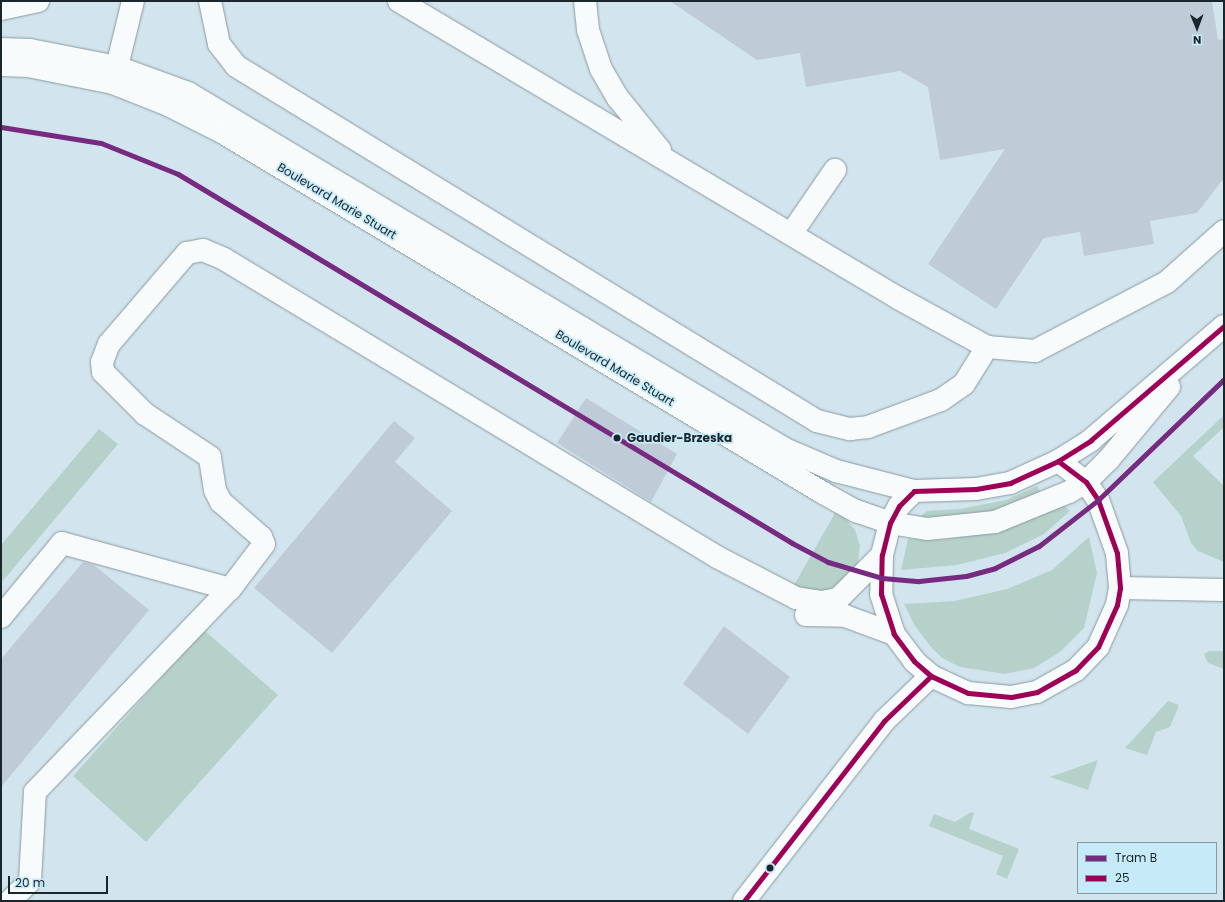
<!DOCTYPE html>
<style>
body{margin:0}
#map{position:relative;width:1225px;height:902px;overflow:hidden;background:#d2e5ee;font-family:Poppins,sans-serif}
div>[style]{position:absolute}
.green>*{inset:0;background:#b6d1ca}
.building>*{inset:0;background:#bfccd8}
.roads{filter:drop-shadow(0 0 1px #8a999f) drop-shadow(0 0 1px #8a999f)}
.minor>*{height:22px;margin:-11px;padding:0 11px;transform-origin:11px;border-radius:11px;background:#f8fbfc}
.major>*{height:22px;margin:-11px;padding:0 11px;transform-origin:11px;border-radius:11px;background:#f8fbfc}
.bus-1>*{height:5px;margin:-2.5px;padding:0 2.5px;transform-origin:2.5px;border-radius:2.5px;background:#9f0057}
.tram-1>*{height:5px;margin:-2.5px;padding:0 2.5px;transform-origin:2.5px;border-radius:2.5px;background:#762a80}
.dots>*{width:11px;height:11px;translate:-50% -50%;box-sizing:border-box;border:2px solid #c7eaf9;border-radius:50%}
span{translate:-50% -50%;white-space:nowrap;text-align:center;line-height:1.15;-webkit-text-stroke:3.5px #c7eaf9;paint-order:stroke}
.street-label{font-size:12px;color:#19262c}
.stop-label{font-size:12px;color:#19262c;font-weight:700}
.left{translate:0 -50%;text-align:left}
.frame{position:absolute;inset:0;border:2px solid #19262c;pointer-events:none}
.legend{position:absolute;left:1077px;top:842px;width:140px;height:52px;box-sizing:border-box;background:#c7eaf9;border:1px solid #819ca7;margin:0;padding:5px 7px;list-style:none;font-size:12px;color:#19262c}
.legend li{display:flex;align-items:center;gap:8px;height:20px}
.legend b{width:20px;border:1px solid #819ca7}
.north{position:absolute;left:1177px;top:8px;width:40px;height:40px;-webkit-text-stroke:3px #c7eaf9;paint-order:stroke;rotate:179deg;font-size:11px;font-weight:700;line-height:16px;text-align:center;color:#19262c}
.north::after{content:'';display:block;margin:auto;width:14px;height:18px;background:#19262c;clip-path:polygon(50% 0,100% 100%,50% 72%,0 100%)}
.scale{position:absolute;left:8px;top:876px;width:100px;height:18px;box-sizing:border-box;border:2px solid #19262c;border-top:0;padding-left:5px;font-size:12px;line-height:14px;white-space:nowrap;color:#19262c;-webkit-text-stroke:3px #c7eaf9;paint-order:stroke}
</style>
<div id="map">
<div class="green">
<i style="clip-path:polygon(1224px 415px,1224px 427px,1193px 456px,1224px 486px,1224px 562px,1198px 551px,1191px 543px,1181px 516px,1153px 482px)"></i>
<i style="clip-path:polygon(99px 429px,118px 444px,1px 583px,1px 545px)"></i>
<i style="clip-path:polygon(1037px 486px,1041px 493px,1010px 508px,984px 514px,924px 519px,921px 516px,927px 511px,960px 509px,1006px 500px)"></i>
<i style="clip-path:polygon(1062px 504px,1070px 511px,1044px 534px,1005px 553px,957px 565px,901px 570px,908px 539px,940px 540px,975px 535px)"></i>
<i style="clip-path:polygon(835px 513px,846px 519px,855px 530px,860px 546px,858px 562px,851px 576px,821px 594px,793px 587px)"></i>
<i style="clip-path:polygon(1089px 537px,1097px 573px,1084px 628px,1060px 652px,1034px 668px,1005px 674px,960px 667px,942px 658px,931px 647px,915px 626px,904px 604px,955px 601px,1007px 589px,1052px 570px)"></i>
<i style="clip-path:polygon(204px 630px,278px 695px,146px 842px,73px 776px)"></i>
<i style="clip-path:polygon(1209px 651px,1224px 651px,1224px 669px,1208px 663px,1204px 654px)"></i>
<i style="clip-path:polygon(1168px 701px,1179px 705px,1170px 727px,1156px 732px,1147px 755px,1125px 748px)"></i>
<i style="clip-path:polygon(1098px 760px,1088px 790px,1050px 777px)"></i>
<i style="clip-path:polygon(971px 812px,974px 813px,969px 829px,1019px 849px,1007px 879px,996px 874px,1003px 856px,929px 826px,934px 814px,955px 822px)"></i>
</div>
<div class="building">
<i style="clip-path:polygon(670px 1px,1212px 1px,1218px 40px,1224px 39px,1224px 178px,1197px 213px,1150px 221px,1154px 244px,1084px 256px,1080px 232px,1044px 238px,996px 309px,928px 264px,1005px 149px,940px 160px,928px 87px,900px 71px,806px 87px,800px 53px,757px 60px)"></i>
<i style="clip-path:polygon(586px 398px,677px 454px,651px 502px,557px 443px)"></i>
<i style="clip-path:polygon(394px 421px,415px 438px,395px 462px,452px 511px,332px 653px,254px 588px)"></i>
<i style="clip-path:polygon(83px 562px,94px 565px,149px 610px,1px 787px,1px 659px)"></i>
<i style="clip-path:polygon(724px 626px,790px 677px,748px 734px,683px 684px)"></i>
</div>
<div class="roads">
<div class="minor">
<i style="left:210px;top:1px;width:44px;rotate:78.2deg"></i>
<i style="left:219px;top:44px;width:28px;rotate:52deg"></i>
<i style="left:236px;top:66px;width:681px;rotate:31.43deg"></i>
<i style="left:817px;top:421px;width:34px;rotate:14deg"></i>
<i style="left:850px;top:429px;width:18px;rotate:-6deg"></i>
<i style="left:868px;top:427px;width:78px;rotate:-20.3deg"></i>
<i style="left:941px;top:400px;width:28px;rotate:-35deg"></i>
<i style="left:964px;top:384px;width:44px;rotate:-58.1deg"></i>
<i style="left:399px;top:1px;width:581px;rotate:30.76deg"></i>
<i style="left:898px;top:298px;width:102px;rotate:28.8deg"></i>
<i style="left:987px;top:347px;width:48px;rotate:4.8deg"></i>
<i style="left:1035px;top:351px;width:149px;rotate:-27.6deg"></i>
<i style="left:1167px;top:282px;width:76px;rotate:-41.8deg"></i>
<i style="left:585px;top:1px;width:29px;rotate:84deg"></i>
<i style="left:588px;top:30px;width:41px;rotate:71.6deg"></i>
<i style="left:601px;top:69px;width:34px;rotate:60deg"></i>
<i style="left:618px;top:98px;width:67px;rotate:51.1deg"></i>
<i style="left:1px;top:9px;width:38px;rotate:-12deg"></i>
<i style="left:113px;top:83px;width:84px;rotate:-76.3deg"></i>
<i style="left:791px;top:234px;width:78px;rotate:-55.5deg"></i>
<i style="left:1120px;top:588px;width:104px;rotate:1.1deg"></i>
<i style="left:806px;top:615px;width:39px;rotate:1deg"></i>
<i style="left:845px;top:616px;width:52px;rotate:20.2deg"></i>
<i style="left:1px;top:617px;width:96px;rotate:-50.5deg"></i>
<i style="left:62px;top:543px;width:174px;rotate:15.3deg"></i>
<i style="left:10px;top:901px;width:28px;rotate:-45deg"></i>
<i style="left:30px;top:881px;width:89px;rotate:-86.8deg"></i>
<i style="left:35px;top:792px;width:281px;rotate:-46.2deg"></i>
<i style="left:230px;top:589px;width:56px;rotate:-52.9deg"></i>
<i style="left:264px;top:544px;width:8px;rotate:-113deg"></i>
<i style="left:261px;top:537px;width:53px;rotate:-138.8deg"></i>
<i style="left:221px;top:502px;width:13px;rotate:-117deg"></i>
<i style="left:215px;top:490px;width:33px;rotate:-99deg"></i>
<i style="left:210px;top:457px;width:78px;rotate:-146.5deg"></i>
<i style="left:145px;top:414px;width:59px;rotate:-135deg"></i>
<i style="left:103px;top:372px;width:10px;rotate:-96deg"></i>
<i style="left:102px;top:362px;width:19px;rotate:-69deg"></i>
<i style="left:109px;top:344px;width:120px;rotate:-49.4deg"></i>
<i style="left:187px;top:253px;width:16px;rotate:-11deg"></i>
<i style="left:203px;top:250px;width:23px;rotate:23deg"></i>
<i style="left:224px;top:259px;width:576px;rotate:31.15deg"></i>
<i style="left:717px;top:557px;width:89px;rotate:27.4deg"></i>
<i style="left:796px;top:598px;width:25px;rotate:9deg"></i>
<i style="left:821px;top:602px;width:17px;rotate:-10deg"></i>
<i style="left:838px;top:599px;width:62px;rotate:-45deg"></i>
</div>
<div class="major">
<i style="left:1px;top:49px;width:29px;rotate:2deg"></i>
<i style="left:30px;top:50px;width:89px;rotate:11.1deg"></i>
<i style="left:117px;top:67px;width:76px;rotate:20.1deg"></i>
<i style="left:188px;top:93px;width:695px;rotate:30.81deg"></i>
<i style="left:785px;top:449px;width:56px;rotate:23.3deg"></i>
<i style="left:836px;top:471px;width:81px;rotate:14.4deg"></i>
<i style="left:914px;top:491px;width:62px;rotate:-1.8deg"></i>
<i style="left:976px;top:489px;width:35px;rotate:-10deg"></i>
<i style="left:1010px;top:483px;width:53px;rotate:-24.6deg"></i>
<i style="left:1058px;top:461px;width:39px;rotate:-32deg"></i>
<i style="left:1091px;top:440px;width:175px;rotate:-40.6deg"></i>
<i style="left:1px;top:65px;width:27px;rotate:2deg"></i>
<i style="left:28px;top:66px;width:87px;rotate:11.3deg"></i>
<i style="left:113px;top:83px;width:59px;rotate:21.8deg"></i>
<i style="left:168px;top:105px;width:60px;rotate:26.6deg"></i>
<i style="left:222px;top:132px;width:701px;rotate:30.99deg"></i>
<i style="left:823px;top:493px;width:38px;rotate:29deg"></i>
<i style="left:856px;top:511px;width:36px;rotate:19deg"></i>
<i style="left:890px;top:523px;width:37px;rotate:9deg"></i>
<i style="left:927px;top:529px;width:68px;rotate:-5.9deg"></i>
<i style="left:995px;top:522px;width:80px;rotate:-22.1deg"></i>
<i style="left:1069px;top:492px;width:20px;rotate:-30deg"></i>
<i style="left:1086px;top:482px;width:33px;rotate:-45deg"></i>
<i style="left:1109px;top:459px;width:94px;rotate:-50.2deg"></i>
<i style="left:914px;top:491px;width:21px;rotate:135deg"></i>
<i style="left:899px;top:506px;width:19px;rotate:118deg"></i>
<i style="left:890px;top:523px;width:33px;rotate:104deg"></i>
<i style="left:882px;top:555px;width:39px;rotate:91deg"></i>
<i style="left:881px;top:594px;width:42px;rotate:72deg"></i>
<i style="left:894px;top:634px;width:34px;rotate:53deg"></i>
<i style="left:914px;top:661px;width:23px;rotate:41deg"></i>
<i style="left:931px;top:676px;width:41px;rotate:24.7deg"></i>
<i style="left:968px;top:693px;width:43px;rotate:5.3deg"></i>
<i style="left:1011px;top:697px;width:26px;rotate:-11deg"></i>
<i style="left:1037px;top:692px;width:45px;rotate:-29.4deg"></i>
<i style="left:1076px;top:670px;width:32px;rotate:-46deg"></i>
<i style="left:1098px;top:647px;width:46px;rotate:-65.7deg"></i>
<i style="left:1117px;top:605px;width:17px;rotate:-80deg"></i>
<i style="left:1120px;top:588px;width:35px;rotate:-95deg"></i>
<i style="left:1117px;top:553px;width:56px;rotate:-109.7deg"></i>
<i style="left:1098px;top:500px;width:22px;rotate:-124deg"></i>
<i style="left:1086px;top:482px;width:35px;rotate:-143deg"></i>
<i style="left:744px;top:901px;width:228px;rotate:-52.1deg"></i>
<i style="left:884px;top:721px;width:65px;rotate:-43.8deg"></i>
</div>
</div>
<div class="bus-1">
<i style="left:1058px;top:461px;width:35px;rotate:37deg"></i>
<i style="left:1086px;top:482px;width:22px;rotate:56deg"></i>
<i style="left:1098px;top:500px;width:56px;rotate:70.3deg"></i>
<i style="left:1117px;top:553px;width:35px;rotate:85deg"></i>
<i style="left:1120px;top:588px;width:17px;rotate:100deg"></i>
<i style="left:1117px;top:605px;width:46px;rotate:114.3deg"></i>
<i style="left:1098px;top:647px;width:32px;rotate:134deg"></i>
<i style="left:1076px;top:670px;width:45px;rotate:150.6deg"></i>
<i style="left:1037px;top:692px;width:26px;rotate:169deg"></i>
<i style="left:1011px;top:697px;width:43px;rotate:-174.7deg"></i>
<i style="left:968px;top:693px;width:41px;rotate:-155.3deg"></i>
<i style="left:931px;top:676px;width:23px;rotate:-139deg"></i>
<i style="left:914px;top:661px;width:34px;rotate:-127deg"></i>
<i style="left:894px;top:634px;width:42px;rotate:-108deg"></i>
<i style="left:881px;top:594px;width:39px;rotate:-89deg"></i>
<i style="left:882px;top:555px;width:33px;rotate:-76deg"></i>
<i style="left:890px;top:523px;width:19px;rotate:-62deg"></i>
<i style="left:899px;top:506px;width:21px;rotate:-45deg"></i>
<i style="left:914px;top:491px;width:62px;rotate:-1.8deg"></i>
<i style="left:976px;top:489px;width:35px;rotate:-10deg"></i>
<i style="left:1010px;top:483px;width:53px;rotate:-24.6deg"></i>
<i style="left:1058px;top:461px;width:39px;rotate:-32deg"></i>
<i style="left:1091px;top:440px;width:175px;rotate:-40.6deg"></i>
<i style="left:744px;top:901px;width:228px;rotate:-52.1deg"></i>
<i style="left:884px;top:721px;width:65px;rotate:-43.8deg"></i>
</div>
<div class="tram-1">
<i style="left:1px;top:127px;width:101px;rotate:9.1deg"></i>
<i style="left:101px;top:143px;width:83px;rotate:21.9deg"></i>
<i style="left:178px;top:174px;width:716px;rotate:31deg"></i>
<i style="left:792px;top:543px;width:41px;rotate:27.8deg"></i>
<i style="left:828px;top:562px;width:56px;rotate:16.5deg"></i>
<i style="left:882px;top:578px;width:37px;rotate:5deg"></i>
<i style="left:919px;top:581px;width:47px;rotate:-6.1deg"></i>
<i style="left:966px;top:576px;width:30px;rotate:-15deg"></i>
<i style="left:995px;top:568px;width:49px;rotate:-26.6deg"></i>
<i style="left:1039px;top:546px;width:75px;rotate:-37.9deg"></i>
<i style="left:1098px;top:500px;width:175px;rotate:-43.8deg"></i>
</div>
<div class="dots">
<i style="left:617px;top:438px;background:#19262c"></i>
<i style="left:770px;top:868px;background:#19262c"></i>
</div>
<div class="street-label">
<span style="left:337px;top:201px;rotate:31deg">Boulevard Marie Stuart</span>
<span style="left:615px;top:368px;rotate:31deg">Boulevard Marie Stuart</span>
</div>
<div class="stop-label">
<span class="left" style="left:627px;top:438px">Gaudier-Brzeska</span>
</div>
<div class="frame"></div>
<ul class="legend">
<li><b style="height:5px;background:#762a80"></b>Tram B</li>
<li><b style="height:5px;background:#9f0057"></b>25</li>
</ul>
<div class="north">N</div>
<div class="scale">20 m</div>
</div>
